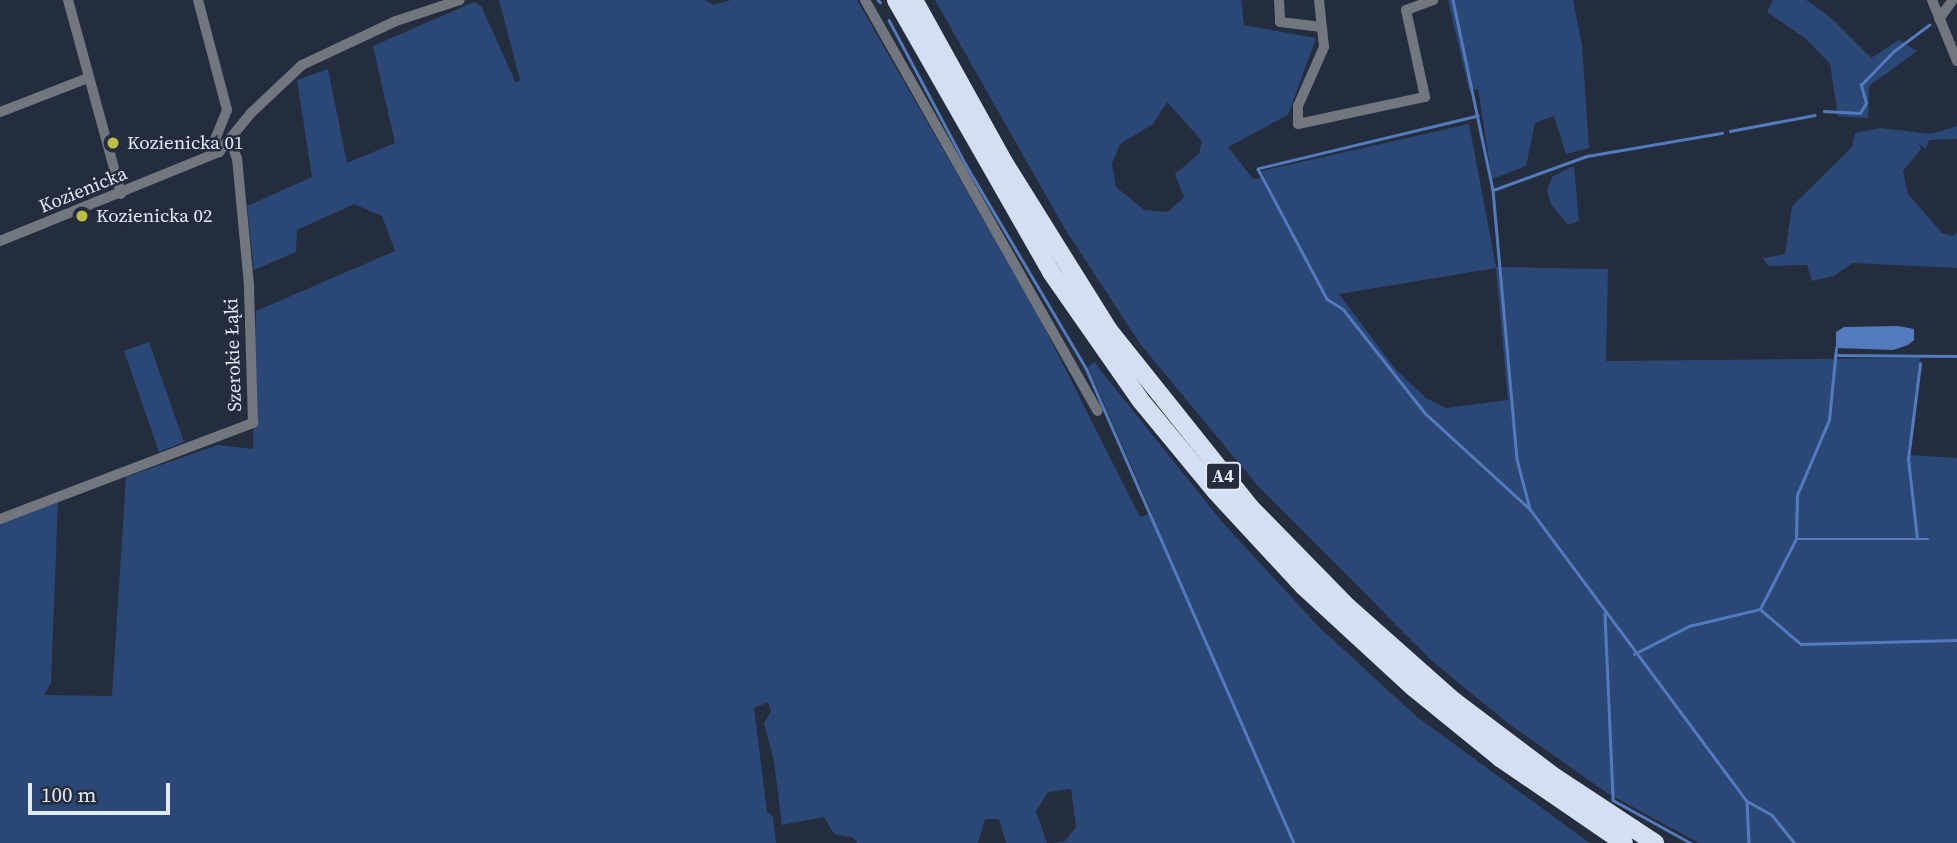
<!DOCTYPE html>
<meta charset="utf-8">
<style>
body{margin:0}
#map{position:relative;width:1957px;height:843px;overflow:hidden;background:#242d3d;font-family:"Source Serif 4",serif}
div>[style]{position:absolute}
.green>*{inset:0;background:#2b4776}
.water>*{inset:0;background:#537abd}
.stream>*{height:2.5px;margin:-1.25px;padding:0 1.25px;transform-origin:1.25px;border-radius:1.25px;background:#537abd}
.minor>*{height:10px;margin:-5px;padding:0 5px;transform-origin:5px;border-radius:5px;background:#72777f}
.motorway>*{height:18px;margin:-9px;padding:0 9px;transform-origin:9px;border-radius:9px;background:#d2dff4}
.dots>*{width:19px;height:19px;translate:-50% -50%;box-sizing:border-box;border:4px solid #242d3d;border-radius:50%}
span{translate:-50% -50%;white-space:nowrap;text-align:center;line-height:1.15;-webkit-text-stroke:5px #242d3d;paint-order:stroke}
.shield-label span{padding:2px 5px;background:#242d3d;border:2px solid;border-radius:5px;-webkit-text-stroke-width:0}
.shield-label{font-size:18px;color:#e3e9f4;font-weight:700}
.poi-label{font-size:19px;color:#e3e9f4}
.left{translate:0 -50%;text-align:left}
.street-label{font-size:19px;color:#e3e9f4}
.scale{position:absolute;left:28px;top:783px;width:142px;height:32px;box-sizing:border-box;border:4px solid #e3e9f4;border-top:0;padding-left:9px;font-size:21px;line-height:24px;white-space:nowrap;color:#e3e9f4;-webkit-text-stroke:5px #242d3d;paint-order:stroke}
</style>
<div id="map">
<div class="green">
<i style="clip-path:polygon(499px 0,704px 0,714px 5px,731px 0,857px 0,1037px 313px,1140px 517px,1152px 513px,1088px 367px,1094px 362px,1223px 523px,1319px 627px,1417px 717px,1590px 843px,1052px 843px,1065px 841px,1076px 827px,1071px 789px,1048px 792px,1036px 811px,1047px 843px,1006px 843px,999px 819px,985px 819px,978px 843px,857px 843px,854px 838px,834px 834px,824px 817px,782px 825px,774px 761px,764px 723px,771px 711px,768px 702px,754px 708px,767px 812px,773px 817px,776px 843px,0 843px,0 524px,58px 502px,51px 683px,44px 695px,112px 696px,126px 477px,218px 445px,253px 449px,256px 311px,395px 251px,382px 216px,354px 204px,297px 230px,296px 252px,254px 270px,247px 206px,312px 177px,297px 80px,328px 69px,347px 163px,395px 143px,373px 46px,474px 2px,481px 6px,516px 83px,520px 80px)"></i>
<i style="clip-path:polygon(evenodd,935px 0,1241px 0,1244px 25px,1316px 38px,1288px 115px,1228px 147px,1253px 179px,1265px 178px,1261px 171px,1469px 124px,1496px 267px,1608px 269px,1606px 361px,1920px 358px,1910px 455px,1957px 458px,1957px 843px,1699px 843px,1607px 793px,1509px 724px,1432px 661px,1258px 486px,1141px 345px,1065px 229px,935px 0,1167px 102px,1202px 141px,1199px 154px,1175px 174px,1184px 197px,1168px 212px,1144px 210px,1116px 187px,1112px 164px,1120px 144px,1153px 124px,1167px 102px,935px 0,1496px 268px,1508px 400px,1446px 408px,1426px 398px,1396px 370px,1339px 294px,1496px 268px)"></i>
<i style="clip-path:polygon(1448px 0,1573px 0,1582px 45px,1589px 148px,1566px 154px,1554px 116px,1535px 123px,1526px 166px,1492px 179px,1478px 89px,1469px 90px)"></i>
<i style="clip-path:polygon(1773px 0,1806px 0,1830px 17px,1871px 58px,1899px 40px,1917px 51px,1869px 86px,1868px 118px,1838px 116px,1830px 64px,1806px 39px,1767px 12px)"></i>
<i style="clip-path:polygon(1957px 126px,1957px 139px,1929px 140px,1926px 149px,1919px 144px,1921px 149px,1903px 171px,1908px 194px,1942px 233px,1953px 236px,1957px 232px,1957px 268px,1853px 263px,1834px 276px,1812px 281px,1807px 265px,1768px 266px,1763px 258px,1785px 254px,1792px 206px,1852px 147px,1855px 133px,1880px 128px,1931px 134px)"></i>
<i style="clip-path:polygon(1574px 166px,1579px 221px,1568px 225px,1551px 204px,1547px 190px,1553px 176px)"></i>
<i style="clip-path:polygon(149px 342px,184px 442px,159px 452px,124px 351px)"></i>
</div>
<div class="water">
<i style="clip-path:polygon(1898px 326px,1914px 329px,1914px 340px,1908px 345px,1893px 350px,1836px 348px,1836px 332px,1844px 327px)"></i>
</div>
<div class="stream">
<i style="left:878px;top:0;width:3px;rotate:45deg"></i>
<i style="left:1453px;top:0;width:194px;rotate:78.1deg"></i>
<i style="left:1493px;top:190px;width:270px;rotate:84.9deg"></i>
<i style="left:1517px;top:459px;width:52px;rotate:75.4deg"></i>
<i style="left:1530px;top:509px;width:364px;rotate:53.4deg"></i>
<i style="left:1747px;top:801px;width:29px;rotate:29deg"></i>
<i style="left:1772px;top:815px;width:36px;rotate:51deg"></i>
<i style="left:889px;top:20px;width:164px;rotate:62deg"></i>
<i style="left:966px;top:165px;width:238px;rotate:59.4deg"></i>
<i style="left:1087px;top:370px;width:516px;rotate:66.36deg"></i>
<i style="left:1824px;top:111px;width:36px;rotate:3deg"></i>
<i style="left:1860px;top:113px;width:12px;rotate:-59deg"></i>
<i style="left:1866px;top:103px;width:19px;rotate:-106deg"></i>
<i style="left:1861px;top:85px;width:47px;rotate:-45.9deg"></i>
<i style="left:1894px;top:51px;width:44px;rotate:-36.6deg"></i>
<i style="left:1478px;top:116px;width:226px;rotate:166.5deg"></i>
<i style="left:1258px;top:169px;width:147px;rotate:62deg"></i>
<i style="left:1327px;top:299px;width:19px;rotate:32deg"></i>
<i style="left:1343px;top:309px;width:134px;rotate:51.7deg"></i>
<i style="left:1426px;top:414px;width:138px;rotate:42.4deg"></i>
<i style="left:1730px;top:131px;width:86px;rotate:-10.7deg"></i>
<i style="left:1493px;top:190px;width:100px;rotate:-19.9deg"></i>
<i style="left:1587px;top:156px;width:137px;rotate:-9.7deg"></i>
<i style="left:1835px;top:355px;width:122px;rotate:0.5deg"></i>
<i style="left:1796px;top:539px;width:132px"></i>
<i style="left:1917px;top:539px;width:81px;rotate:-96.4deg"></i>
<i style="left:1908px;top:459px;width:96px;rotate:-82.8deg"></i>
<i style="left:1760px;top:609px;width:79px;rotate:-62.8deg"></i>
<i style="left:1796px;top:539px;width:44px;rotate:-88.7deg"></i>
<i style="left:1797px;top:495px;width:82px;rotate:-66.9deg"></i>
<i style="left:1829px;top:420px;width:72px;rotate:-84.4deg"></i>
<i style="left:1760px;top:609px;width:54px;rotate:40.5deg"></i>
<i style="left:1801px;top:644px;width:156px;rotate:-1.5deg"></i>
<i style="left:1605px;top:614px;width:186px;rotate:87.5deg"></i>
<i style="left:1613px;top:800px;width:89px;rotate:28.9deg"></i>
<i style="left:1634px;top:654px;width:62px;rotate:-27deg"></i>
<i style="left:1689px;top:626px;width:73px;rotate:-13.5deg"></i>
<i style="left:1747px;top:801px;width:42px;rotate:87.3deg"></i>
</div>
<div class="minor">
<i style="left:68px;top:0;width:201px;rotate:74.7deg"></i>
<i style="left:198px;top:0;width:114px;rotate:75.2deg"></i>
<i style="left:227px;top:110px;width:31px;rotate:112deg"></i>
<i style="left:215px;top:139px;width:14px;rotate:73deg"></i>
<i style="left:865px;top:0;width:472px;rotate:60.5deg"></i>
<i style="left:1279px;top:0;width:22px;rotate:87deg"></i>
<i style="left:1280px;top:22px;width:42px;rotate:6.8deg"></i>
<i style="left:1319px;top:0;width:47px;rotate:83.9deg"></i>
<i style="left:1324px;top:47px;width:64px;rotate:113.8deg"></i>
<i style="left:1298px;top:106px;width:18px;rotate:90deg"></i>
<i style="left:1298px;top:124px;width:130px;rotate:-12deg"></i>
<i style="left:1425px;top:97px;width:89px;rotate:-102.3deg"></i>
<i style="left:1406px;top:10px;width:29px;rotate:-20deg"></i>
<i style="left:1932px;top:0;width:66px;rotate:67.7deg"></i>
<i style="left:1939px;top:19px;width:24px;rotate:-54deg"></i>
<i style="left:0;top:112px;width:94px;rotate:-21.1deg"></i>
<i style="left:0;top:241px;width:236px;rotate:-22.1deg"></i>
<i style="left:219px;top:152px;width:50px;rotate:-50.6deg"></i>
<i style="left:251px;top:113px;width:70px;rotate:-43.3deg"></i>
<i style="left:302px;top:65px;width:104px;rotate:-25.1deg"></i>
<i style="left:396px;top:21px;width:67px;rotate:-18.2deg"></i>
<i style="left:0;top:519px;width:271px;rotate:-20.8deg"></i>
<i style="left:253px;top:423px;width:138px;rotate:-91.7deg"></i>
<i style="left:249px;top:285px;width:127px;rotate:-95.4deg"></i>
<i style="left:237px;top:159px;width:18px;rotate:-109deg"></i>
</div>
<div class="motorway">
<i style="left:896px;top:0;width:313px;rotate:60.3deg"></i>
<i style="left:1051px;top:272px;width:157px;rotate:55.1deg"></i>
<i style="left:1141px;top:401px;width:118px;rotate:50.5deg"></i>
<i style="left:1216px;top:492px;width:129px;rotate:47.2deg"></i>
<i style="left:1304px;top:587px;width:149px;rotate:42.6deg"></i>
<i style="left:1414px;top:688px;width:111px;rotate:39.1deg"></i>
<i style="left:1500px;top:758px;width:150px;rotate:34.4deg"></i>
<i style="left:914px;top:0;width:188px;rotate:61deg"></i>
<i style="left:1005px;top:164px;width:195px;rotate:58deg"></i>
<i style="left:1108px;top:329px;width:228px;rotate:51.4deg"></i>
<i style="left:1250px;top:507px;width:140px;rotate:45.6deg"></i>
<i style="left:1348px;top:607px;width:142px;rotate:41.6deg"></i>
<i style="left:1454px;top:701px;width:126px;rotate:37deg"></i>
<i style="left:1555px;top:777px;width:120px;rotate:33.4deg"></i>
</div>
<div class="dots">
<i style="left:113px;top:143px;background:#bcbf43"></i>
<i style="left:82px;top:216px;background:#bcbf43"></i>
</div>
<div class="shield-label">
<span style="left:1223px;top:476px">A4</span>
</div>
<div class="poi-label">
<span class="left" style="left:127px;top:143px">Kozienicka 01</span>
<span class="left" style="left:96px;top:216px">Kozienicka 02</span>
</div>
<div class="street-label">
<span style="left:83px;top:190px;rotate:-22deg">Kozienicka</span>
<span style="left:233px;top:355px;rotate:-92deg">Szerokie Łąki</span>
</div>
<div class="scale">100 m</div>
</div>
